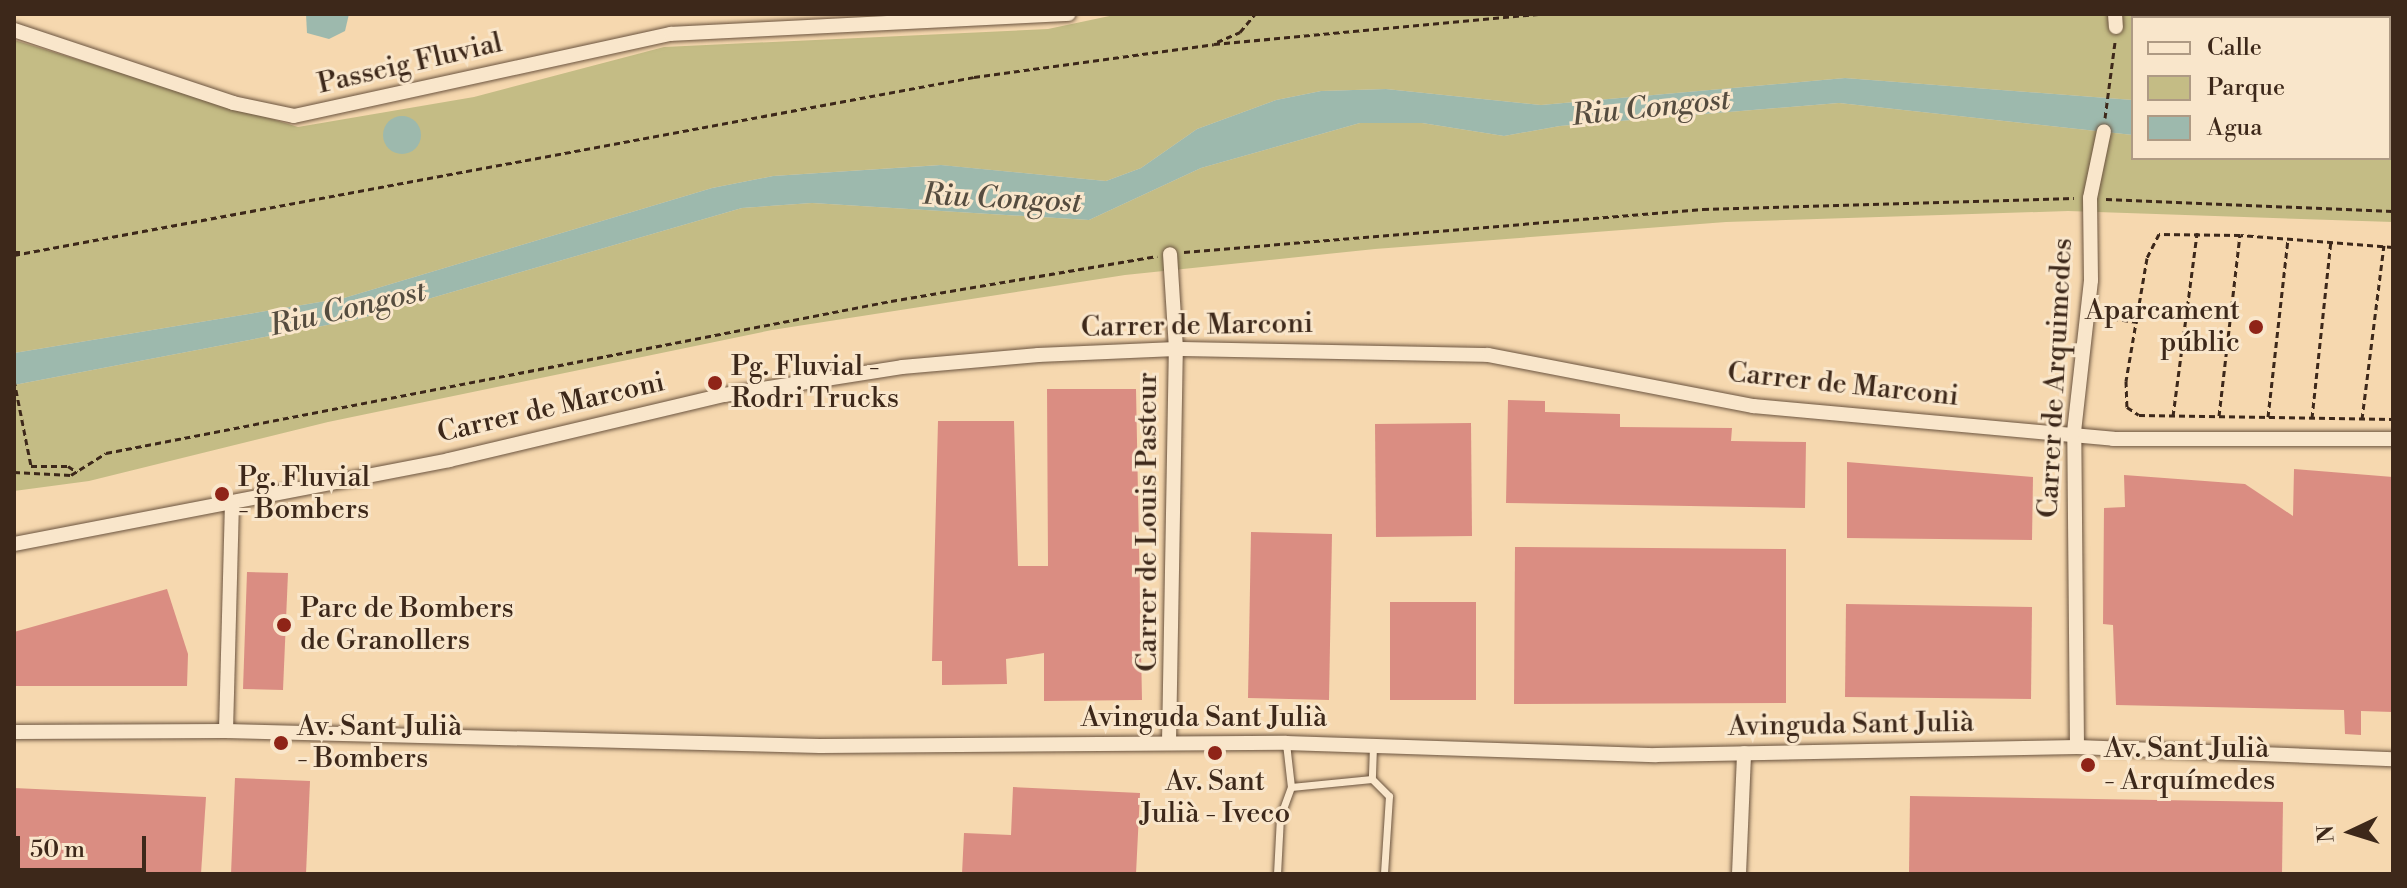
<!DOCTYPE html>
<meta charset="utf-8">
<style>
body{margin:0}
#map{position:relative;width:2407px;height:888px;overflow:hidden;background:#f6d8af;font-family:"Libre Bodoni",serif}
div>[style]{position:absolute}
.green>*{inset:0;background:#c4bc85}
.water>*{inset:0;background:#9db9ad}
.round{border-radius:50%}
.building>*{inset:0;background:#da8d82}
.path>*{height:3px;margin-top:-1.5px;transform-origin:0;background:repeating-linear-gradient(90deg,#3d281a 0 6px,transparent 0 10px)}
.roads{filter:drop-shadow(0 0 2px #6b543f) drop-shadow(0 0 2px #6b543f)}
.lane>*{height:7px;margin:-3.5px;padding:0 3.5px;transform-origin:3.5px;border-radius:3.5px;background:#f9e6cb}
.street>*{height:14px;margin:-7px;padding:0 7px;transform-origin:7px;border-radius:7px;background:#f9e6cb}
.dots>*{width:22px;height:22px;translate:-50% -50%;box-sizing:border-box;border:4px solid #f9e6cb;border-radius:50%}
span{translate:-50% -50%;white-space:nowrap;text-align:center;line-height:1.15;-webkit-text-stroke:6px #f9e6cb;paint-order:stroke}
.street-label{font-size:28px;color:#3d281a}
.poi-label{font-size:28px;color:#3d281a}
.right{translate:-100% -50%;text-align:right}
.left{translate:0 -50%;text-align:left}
.water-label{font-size:30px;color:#554c3f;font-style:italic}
.frame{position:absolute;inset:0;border:16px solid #3d281a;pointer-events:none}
.legend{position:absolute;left:2131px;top:16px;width:260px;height:144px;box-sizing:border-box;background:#f9e6cb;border:2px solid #ae9a84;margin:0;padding:10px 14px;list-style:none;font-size:24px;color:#3d281a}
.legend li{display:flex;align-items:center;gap:16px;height:40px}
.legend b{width:40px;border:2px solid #ae9a84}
.north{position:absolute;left:2311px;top:792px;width:80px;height:80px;-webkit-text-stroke:6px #f9e6cb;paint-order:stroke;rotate:266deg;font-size:22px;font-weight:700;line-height:32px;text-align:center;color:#3d281a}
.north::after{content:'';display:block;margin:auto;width:28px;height:36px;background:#3d281a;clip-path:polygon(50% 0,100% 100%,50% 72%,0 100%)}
.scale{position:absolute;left:16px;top:836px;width:130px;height:36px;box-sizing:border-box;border:4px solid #3d281a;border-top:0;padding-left:10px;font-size:24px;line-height:28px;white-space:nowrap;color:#3d281a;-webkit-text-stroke:6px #f9e6cb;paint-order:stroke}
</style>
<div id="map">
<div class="green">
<i style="clip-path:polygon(1119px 14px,2393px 14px,2393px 85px,2389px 87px,2389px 18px,2133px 18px,2133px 100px,1845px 78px,1541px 105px,1386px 89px,1321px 91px,1276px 100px,1197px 129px,1141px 168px,1106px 181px,940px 165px,773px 176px,712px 188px,344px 298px,14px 353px,14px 40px,298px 127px,474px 97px,664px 47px,1048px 29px)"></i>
<i style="clip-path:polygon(1839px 103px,2133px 135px,2133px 158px,2389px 158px,2393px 126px,2393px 222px,2068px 211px,1726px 222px,1375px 249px,1125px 275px,772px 330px,328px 422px,89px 481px,14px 491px,14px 385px,359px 319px,742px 208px,812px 203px,1089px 220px,1201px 168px,1360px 123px,1422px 123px,1504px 136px,1560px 126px)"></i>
</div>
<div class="water">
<i style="clip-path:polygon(306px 14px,349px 14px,345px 31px,329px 39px,307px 33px)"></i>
<i style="clip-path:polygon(1845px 78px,2133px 100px,2133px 135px,1839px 103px,1560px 126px,1504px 136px,1422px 123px,1360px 123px,1201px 168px,1089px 220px,812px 203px,742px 208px,359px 319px,14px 385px,14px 353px,344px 298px,712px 188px,773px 176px,941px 165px,1106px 181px,1141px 168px,1197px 129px,1276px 100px,1321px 91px,1386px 89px,1541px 105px)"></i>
<i class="round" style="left:383px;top:116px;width:38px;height:38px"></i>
</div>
<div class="building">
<i style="clip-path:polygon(1047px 389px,1136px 389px,1142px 700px,1044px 701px,1044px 653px,1006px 659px,1007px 684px,942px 685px,942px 661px,932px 661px,938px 421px,1014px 421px,1018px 566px,1048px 566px)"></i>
<i style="clip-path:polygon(1508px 400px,1545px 401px,1545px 412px,1620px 414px,1620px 427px,1732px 428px,1731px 441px,1806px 442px,1805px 508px,1506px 503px)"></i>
<i style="clip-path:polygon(1471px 423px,1472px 536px,1376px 537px,1375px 424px)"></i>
<i style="clip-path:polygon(1847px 462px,2033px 477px,2032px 540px,1847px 538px)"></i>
<i style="clip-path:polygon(2294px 469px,2393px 477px,2393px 712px,2361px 711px,2361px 735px,2345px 734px,2344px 710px,2116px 705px,2113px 625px,2103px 624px,2104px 508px,2125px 507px,2124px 475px,2245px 484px,2293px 516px)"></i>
<i style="clip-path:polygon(1251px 532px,1332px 534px,1329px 700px,1248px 698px)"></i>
<i style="clip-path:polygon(1515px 547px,1786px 549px,1786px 703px,1514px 704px)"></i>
<i style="clip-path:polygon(247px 572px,288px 573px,283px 690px,243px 689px)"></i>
<i style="clip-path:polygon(167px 589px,188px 654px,187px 686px,14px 686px,14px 632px)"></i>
<i style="clip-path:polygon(1390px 602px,1476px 602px,1476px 700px,1390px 700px)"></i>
<i style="clip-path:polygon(1846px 604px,2032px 607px,2031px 699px,1845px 697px)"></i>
<i style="clip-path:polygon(235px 778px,310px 781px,306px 874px,231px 874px)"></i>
<i style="clip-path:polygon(1013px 787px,1140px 793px,1136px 874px,962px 874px,964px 833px,1011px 835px)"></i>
<i style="clip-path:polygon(14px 788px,206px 797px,201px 874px,14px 874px)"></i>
<i style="clip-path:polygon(1910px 796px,2283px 802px,2282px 874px,1909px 874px)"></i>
</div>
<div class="path">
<i style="left:1217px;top:42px;width:25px;rotate:-23deg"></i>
<i style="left:1240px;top:32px;width:23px;rotate:-50deg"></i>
<i style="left:2105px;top:118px;width:77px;rotate:-82.5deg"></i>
<i style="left:2106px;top:199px;width:287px;rotate:2.4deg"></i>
<i style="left:2393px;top:247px;width:153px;rotate:-175.5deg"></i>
<i style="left:2240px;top:235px;width:81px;rotate:-179.3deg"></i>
<i style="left:2159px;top:234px;width:27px;rotate:117deg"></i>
<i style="left:2147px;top:258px;width:125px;rotate:99.7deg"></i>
<i style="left:2126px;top:381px;width:26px;rotate:88deg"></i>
<i style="left:2127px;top:407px;width:14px;rotate:34deg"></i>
<i style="left:2139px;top:415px;width:254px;rotate:0.9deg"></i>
<i style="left:14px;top:252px;width:8px"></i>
<i style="left:1184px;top:252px;width:521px;rotate:-4.74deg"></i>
<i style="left:1703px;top:209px;width:371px;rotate:-1.7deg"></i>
<i style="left:14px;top:255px;width:976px;rotate:-10.5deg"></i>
<i style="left:974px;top:77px;width:242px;rotate:-7.8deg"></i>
<i style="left:1214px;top:44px;width:326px;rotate:-5.3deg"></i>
<i style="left:2102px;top:317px;width:36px;rotate:8deg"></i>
<i style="left:14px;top:380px;width:88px;rotate:78.8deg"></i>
<i style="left:31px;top:466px;width:37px"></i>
<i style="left:68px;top:466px;width:11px;rotate:34deg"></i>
<i style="left:2173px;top:416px;width:185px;rotate:-82.5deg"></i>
<i style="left:2219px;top:416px;width:182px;rotate:-83.4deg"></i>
<i style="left:2268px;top:417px;width:180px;rotate:-83.6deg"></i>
<i style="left:2312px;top:418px;width:179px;rotate:-83.9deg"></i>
<i style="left:2362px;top:419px;width:175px;rotate:-82.8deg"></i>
<i style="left:14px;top:472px;width:57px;rotate:3deg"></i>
<i style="left:71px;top:475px;width:41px;rotate:-32.2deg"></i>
<i style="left:106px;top:453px;width:800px;rotate:-10.96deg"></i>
<i style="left:891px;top:301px;width:270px;rotate:-9.6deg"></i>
</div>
<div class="roads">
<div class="lane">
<i style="left:1373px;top:746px;width:33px;rotate:92deg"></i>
<i style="left:1372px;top:779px;width:24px;rotate:45deg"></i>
<i style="left:1389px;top:796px;width:78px;rotate:93.7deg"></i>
<i style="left:1291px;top:787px;width:81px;rotate:-5.6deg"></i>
<i style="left:1277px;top:874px;width:57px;rotate:-87deg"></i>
<i style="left:1280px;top:817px;width:32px;rotate:-70deg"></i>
<i style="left:1291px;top:787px;width:44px;rotate:-96.5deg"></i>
</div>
<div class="street">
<i style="left:2115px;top:14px;width:13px;rotate:86deg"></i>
<i style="left:14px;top:30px;width:231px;rotate:18.4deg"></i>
<i style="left:233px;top:103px;width:62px;rotate:12deg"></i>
<i style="left:294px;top:116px;width:386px;rotate:-12.3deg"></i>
<i style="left:671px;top:34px;width:398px;rotate:-2.9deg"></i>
<i style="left:14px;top:544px;width:443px;rotate:-10.9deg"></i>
<i style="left:449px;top:460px;width:283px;rotate:-13.3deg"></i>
<i style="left:724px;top:395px;width:180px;rotate:-8.9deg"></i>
<i style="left:902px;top:367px;width:137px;rotate:-5deg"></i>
<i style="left:1038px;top:355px;width:138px;rotate:-2.5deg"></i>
<i style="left:1176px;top:349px;width:312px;rotate:1.1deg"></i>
<i style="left:1488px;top:355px;width:270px;rotate:10.9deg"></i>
<i style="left:1753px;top:406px;width:362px;rotate:5.2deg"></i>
<i style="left:2113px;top:439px;width:280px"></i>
<i style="left:226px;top:731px;width:229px;rotate:-88.5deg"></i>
<i style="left:14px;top:732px;width:212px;rotate:-0.3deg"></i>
<i style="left:226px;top:731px;width:594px;rotate:1.45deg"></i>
<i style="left:820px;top:746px;width:466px;rotate:-0.4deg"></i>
<i style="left:1286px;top:743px;width:370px;rotate:1.9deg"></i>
<i style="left:1656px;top:755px;width:421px;rotate:-1.1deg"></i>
<i style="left:2077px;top:747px;width:316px;rotate:2.2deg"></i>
<i style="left:1169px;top:742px;width:393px;rotate:-89deg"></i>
<i style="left:1176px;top:349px;width:95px;rotate:-93.6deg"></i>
<i style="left:2077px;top:747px;width:315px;rotate:-90.5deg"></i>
<i style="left:2074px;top:432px;width:153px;rotate:-83.6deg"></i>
<i style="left:2091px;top:280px;width:82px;rotate:-90.7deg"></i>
<i style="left:2090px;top:198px;width:68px;rotate:-78.2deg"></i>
<i style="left:1739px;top:874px;width:121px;rotate:-87.6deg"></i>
</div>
</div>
<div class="dots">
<i style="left:2256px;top:327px;background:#8f2418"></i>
<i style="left:715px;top:383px;background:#8f2418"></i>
<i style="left:222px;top:494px;background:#8f2418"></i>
<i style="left:284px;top:625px;background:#8f2418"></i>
<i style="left:281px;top:743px;background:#8f2418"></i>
<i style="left:1215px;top:753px;background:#8f2418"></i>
<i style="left:2088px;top:765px;background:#8f2418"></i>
</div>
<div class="street-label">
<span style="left:410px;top:64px;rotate:-13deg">Passeig Fluvial</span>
<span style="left:1197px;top:326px;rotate:-1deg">Carrer de Marconi</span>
<span style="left:2056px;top:378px;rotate:-87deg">Carrer de Arquimedes</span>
<span style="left:1843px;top:385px;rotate:6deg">Carrer de Marconi</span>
<span style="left:551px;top:408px;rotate:-13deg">Carrer de Marconi</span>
<span style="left:1148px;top:522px;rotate:-90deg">Carrer de Louis Pasteur</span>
<span style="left:1204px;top:718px">Avinguda Sant Julià</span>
<span style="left:1851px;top:725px;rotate:-1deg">Avinguda Sant Julià</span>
</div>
<div class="poi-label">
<span class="right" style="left:2240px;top:327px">Aparcament<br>públic</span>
<span class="left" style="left:731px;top:383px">Pg. Fluvial -<br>Rodri Trucks</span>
<span class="left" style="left:238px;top:494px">Pg. Fluvial<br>- Bombers</span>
<span class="left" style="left:300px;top:625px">Parc de Bombers<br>de Granollers</span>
<span class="left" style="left:297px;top:743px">Av. Sant Julià<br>- Bombers</span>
<span class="left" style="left:2104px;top:765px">Av. Sant Julià<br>- Arquímedes</span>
<span style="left:1215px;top:798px">Av. Sant<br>Julià - Iveco</span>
</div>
<div class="water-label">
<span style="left:1651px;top:108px;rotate:-6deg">Riu Congost</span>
<span style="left:1002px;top:199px;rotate:3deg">Riu Congost</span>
<span style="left:348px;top:309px;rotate:-13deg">Riu Congost</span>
</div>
<div class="frame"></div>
<ul class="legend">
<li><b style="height:10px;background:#f9e6cb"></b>Calle</li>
<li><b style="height:22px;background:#c4bc85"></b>Parque</li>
<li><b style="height:22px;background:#9db9ad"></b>Agua</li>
</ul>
<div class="north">N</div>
<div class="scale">50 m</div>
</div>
